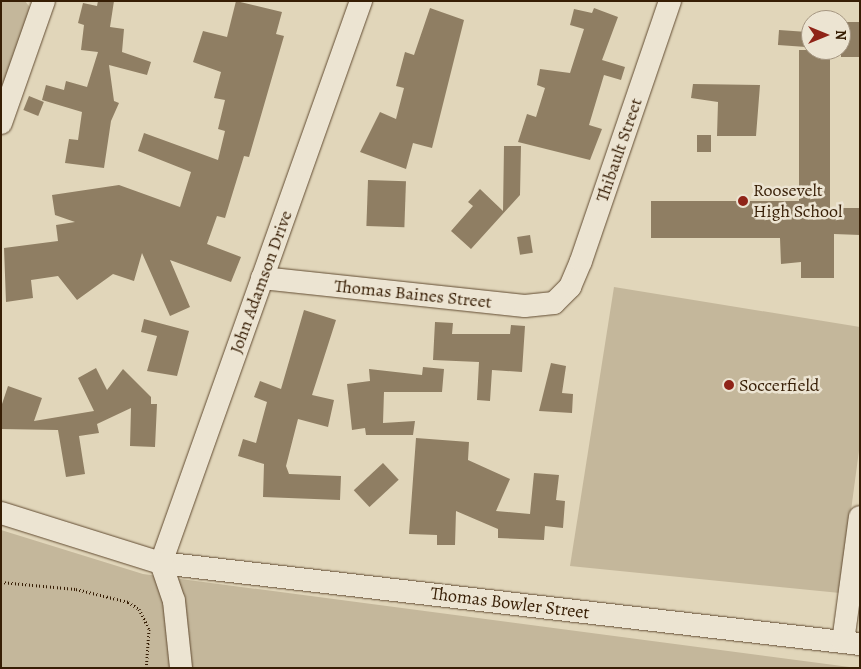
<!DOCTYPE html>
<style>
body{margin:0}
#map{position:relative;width:861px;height:669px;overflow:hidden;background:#e1d6ba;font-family:Alegreya,serif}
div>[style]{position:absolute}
.green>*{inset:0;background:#c4b79b}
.building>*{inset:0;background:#8f7e63;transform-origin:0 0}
.path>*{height:3px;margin-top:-1.5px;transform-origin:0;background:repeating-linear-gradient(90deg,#371e05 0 1px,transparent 0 3.5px)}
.roads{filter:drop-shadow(0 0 1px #624c32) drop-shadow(0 0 1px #624c32)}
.minor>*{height:22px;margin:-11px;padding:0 11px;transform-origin:11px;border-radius:11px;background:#ece4d2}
.dots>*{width:14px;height:14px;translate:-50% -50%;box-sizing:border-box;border:2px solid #ece4d2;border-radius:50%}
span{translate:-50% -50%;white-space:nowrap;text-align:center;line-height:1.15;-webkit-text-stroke:5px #ece4d2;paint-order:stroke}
.street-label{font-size:18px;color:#371e05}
.poi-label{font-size:18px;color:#371e05}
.left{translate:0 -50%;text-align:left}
.frame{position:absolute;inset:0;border:2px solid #371e05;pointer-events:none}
.north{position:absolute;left:801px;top:10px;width:50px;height:50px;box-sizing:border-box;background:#ece4d2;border:1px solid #a49580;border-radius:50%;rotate:90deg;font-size:14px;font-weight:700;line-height:20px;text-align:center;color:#371e05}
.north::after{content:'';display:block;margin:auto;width:18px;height:22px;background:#8f2418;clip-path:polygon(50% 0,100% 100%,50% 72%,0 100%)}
</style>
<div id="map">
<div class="green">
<i style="clip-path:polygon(1px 1px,25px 1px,32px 10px,1px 98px)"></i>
<i style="clip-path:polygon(614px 287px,860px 327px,860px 443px,840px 593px,570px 566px)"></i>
<i style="clip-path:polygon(1px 530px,143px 574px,857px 668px,1px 668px)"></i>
</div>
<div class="building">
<i style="clip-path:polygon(98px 1px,114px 1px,110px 27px,124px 29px,122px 52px,151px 62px,147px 75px,109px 65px,114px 101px,119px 103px,111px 121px,104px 168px,65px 163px,69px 139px,78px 140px,82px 112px,42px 100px,46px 85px,64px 90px,66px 81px,87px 87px,98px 52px,81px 50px,84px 25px,78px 23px,83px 3px,97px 6px)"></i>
<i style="clip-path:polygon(236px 1px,282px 12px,276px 34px,284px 36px,249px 157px,244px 156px,225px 218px,217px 216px,207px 244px,241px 257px,231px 282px,170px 260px,190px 307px,170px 316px,142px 253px,134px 281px,113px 274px,77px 300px,58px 276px,31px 280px,33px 298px,6px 302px,4px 248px,58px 241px,56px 225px,75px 222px,55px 215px,52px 195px,119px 185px,180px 207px,191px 172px,138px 151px,144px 133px,218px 160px,225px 131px,218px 129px,225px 100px,214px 98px,221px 72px,193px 62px,203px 31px,227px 37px)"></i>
<i style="clip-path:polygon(430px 8px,464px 20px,432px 148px,413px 143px,406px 169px,360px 152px,380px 112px,396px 119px,404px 88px,396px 86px,405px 52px,414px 55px)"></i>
<i style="clip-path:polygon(594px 8px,618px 17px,602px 60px,625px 67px,621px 80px,604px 75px,589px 125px,602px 129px,590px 160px,518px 142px,527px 114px,536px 117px,545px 88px,537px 85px,540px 69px,570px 73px,584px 29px,570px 25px,574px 9px,592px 13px)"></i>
<i style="left:841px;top:22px;width:19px;height:35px"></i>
<i style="left:779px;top:30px;width:32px;height:15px;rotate:4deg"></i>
<i style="clip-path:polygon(799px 50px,830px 50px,830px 208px,860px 208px,860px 235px,834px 234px,834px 278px,801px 278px,801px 262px,781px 264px,780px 238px,651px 238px,651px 201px,799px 201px)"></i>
<i style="clip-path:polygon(693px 84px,760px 85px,756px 136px,717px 136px,718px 102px,691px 98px)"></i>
<i style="left:29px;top:96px;width:16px;height:15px;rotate:22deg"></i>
<i style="left:697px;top:135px;width:14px;height:17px"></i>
<i style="clip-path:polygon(504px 146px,521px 146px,520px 195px,471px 249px,451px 231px,473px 206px,468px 202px,480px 189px,503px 211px)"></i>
<i style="left:368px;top:180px;width:38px;height:46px;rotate:2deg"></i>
<i style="left:530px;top:235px;width:18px;height:13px;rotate:81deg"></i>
<i style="clip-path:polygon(304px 310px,336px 320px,312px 395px,334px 400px,328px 427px,298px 419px,286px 466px,289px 474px,341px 476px,340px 500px,263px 497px,264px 464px,238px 456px,243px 439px,256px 443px,267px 402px,254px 397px,260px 381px,281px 389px)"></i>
<i style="clip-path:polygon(144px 319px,189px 331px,177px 376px,147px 371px,157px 336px,141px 332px)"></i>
<i style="clip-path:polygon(435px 322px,453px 323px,452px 334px,510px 334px,511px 325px,525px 326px,522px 372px,492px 370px,490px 401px,477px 400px,479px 362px,433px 360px)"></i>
<i style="clip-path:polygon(551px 363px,566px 366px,562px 393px,573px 394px,572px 413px,539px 411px)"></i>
<i style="clip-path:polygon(423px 367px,444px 369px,442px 392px,384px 392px,383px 423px,415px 421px,413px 435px,366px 435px,365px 428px,352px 430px,347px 384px,370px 381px,369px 369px,422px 375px)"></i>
<i style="clip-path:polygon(96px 368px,107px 390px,123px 369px,151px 397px,151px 404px,157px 404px,155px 447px,130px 446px,131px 408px,97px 424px,99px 433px,79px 436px,85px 474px,66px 477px,58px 430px,1px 429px,1px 407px,8px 386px,42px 398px,34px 421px,94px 411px,78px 378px)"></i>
<i style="clip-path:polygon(416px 438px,469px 442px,468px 460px,510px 479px,496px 511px,530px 514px,534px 473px,559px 475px,556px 500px,565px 501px,563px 528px,545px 526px,544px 540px,498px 538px,498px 529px,456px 511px,455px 545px,437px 545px,437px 535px,409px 534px)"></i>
<i style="left:383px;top:463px;width:23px;height:40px;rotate:47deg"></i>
</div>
<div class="path">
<i style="left:1px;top:582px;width:75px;rotate:5.3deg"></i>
<i style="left:76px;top:589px;width:54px;rotate:14deg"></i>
<i style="left:128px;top:602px;width:13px;rotate:32deg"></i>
<i style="left:139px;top:609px;width:22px;rotate:63deg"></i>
<i style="left:149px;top:629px;width:39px;rotate:94deg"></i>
</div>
<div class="roads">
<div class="minor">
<i style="left:1px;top:123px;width:129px;rotate:-70.6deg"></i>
<i style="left:262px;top:278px;width:264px;rotate:6.1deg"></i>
<i style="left:525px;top:306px;width:29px;rotate:-6deg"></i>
<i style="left:554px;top:303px;width:23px;rotate:-45deg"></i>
<i style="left:570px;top:287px;width:28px;rotate:-67deg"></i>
<i style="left:581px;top:261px;width:275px;rotate:-71.1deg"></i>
<i style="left:1px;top:513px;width:168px;rotate:17.4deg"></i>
<i style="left:161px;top:563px;width:704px;rotate:6.61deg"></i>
<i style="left:161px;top:563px;width:597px;rotate:-70.41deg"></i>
<i style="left:161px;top:563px;width:40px;rotate:71.1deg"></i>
<i style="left:174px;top:601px;width:67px;rotate:84deg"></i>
<i style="left:843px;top:642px;width:126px;rotate:-82.3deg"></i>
</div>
</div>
<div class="dots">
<i style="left:743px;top:201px;background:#8f2418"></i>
<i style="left:729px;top:385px;background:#8f2418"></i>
</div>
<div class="street-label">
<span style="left:619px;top:150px;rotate:-71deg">Thibault Street</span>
<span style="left:261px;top:282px;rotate:-70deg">John Adamson Drive</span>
<span style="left:413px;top:294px;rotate:6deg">Thomas Baines Street</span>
<span style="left:510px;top:603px;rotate:7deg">Thomas Bowler Street</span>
</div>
<div class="poi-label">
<span class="left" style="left:753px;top:201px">Roosevelt<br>High School</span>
<span class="left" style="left:739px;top:385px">Soccerfield</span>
</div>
<div class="frame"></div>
<div class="north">N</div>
</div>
